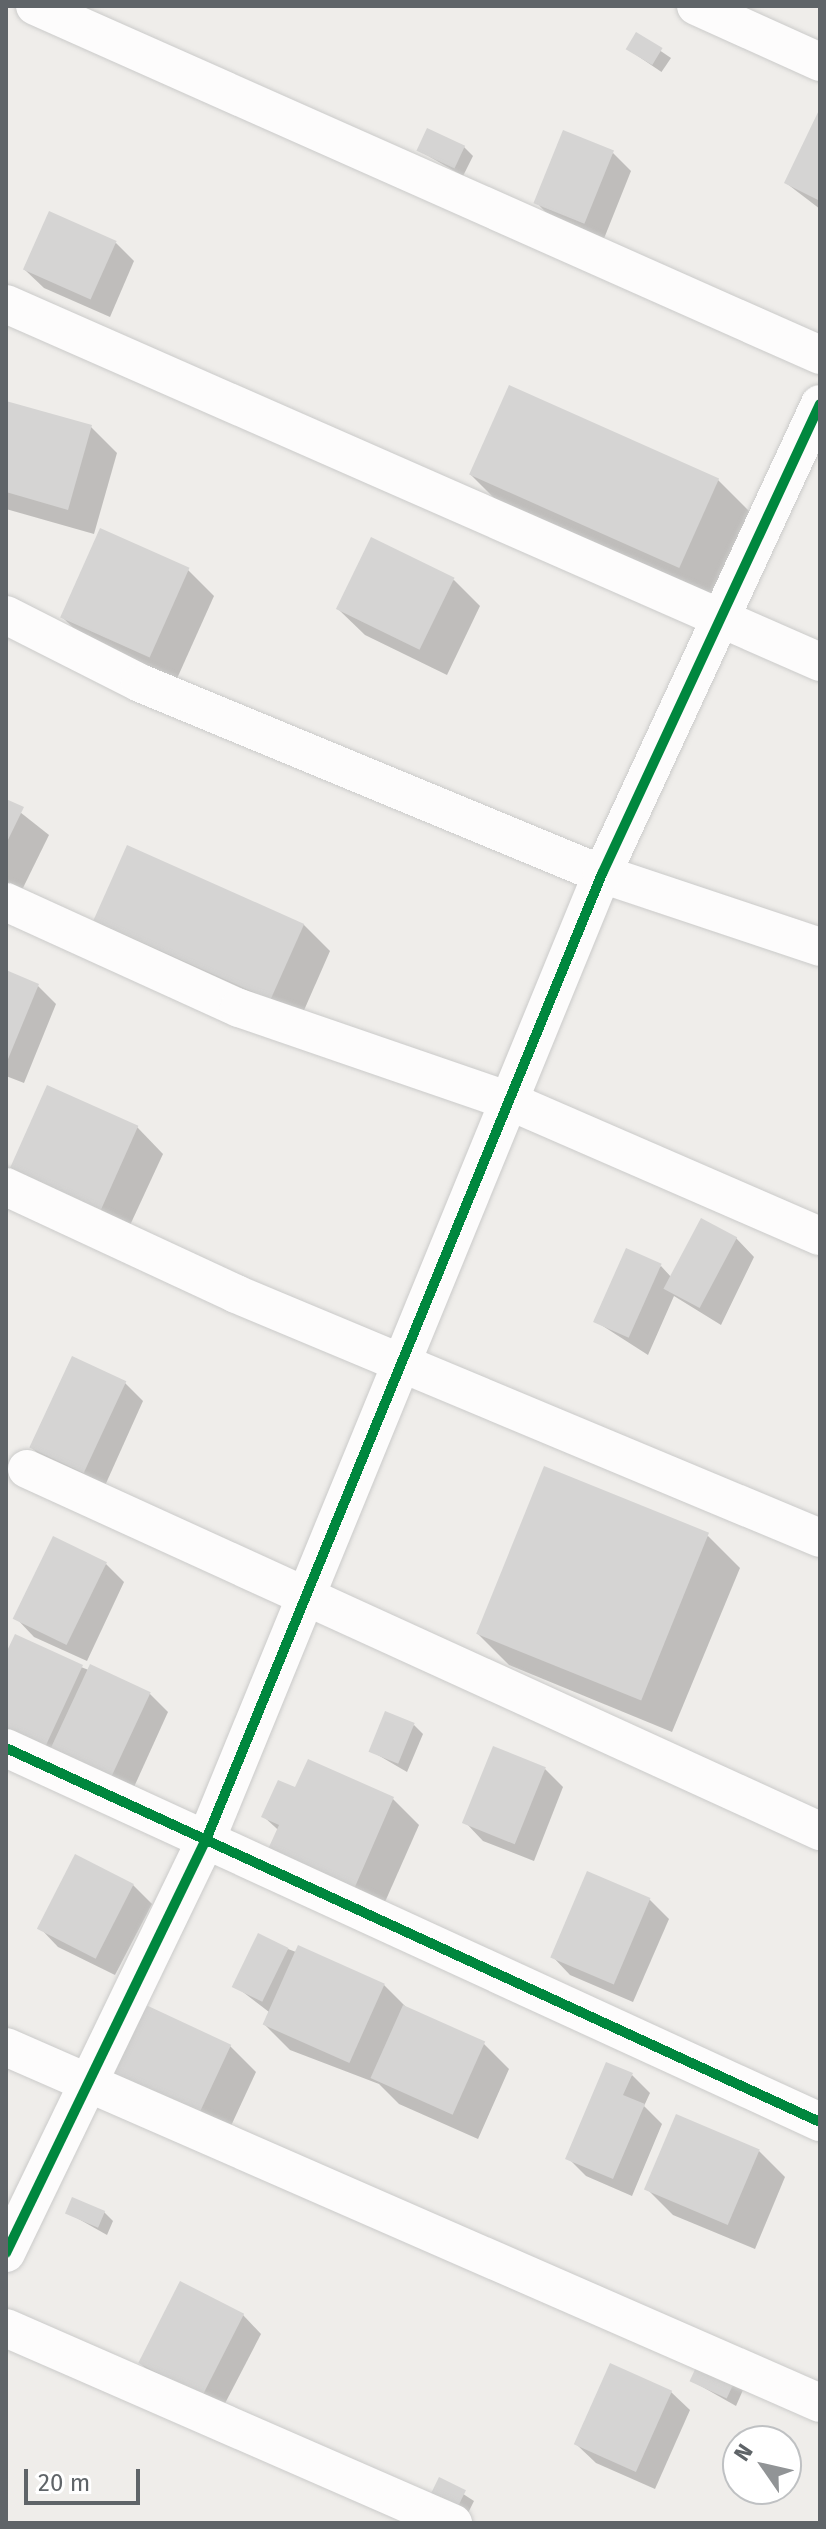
<!DOCTYPE html>
<style>
body{margin:0}
#map{position:relative;width:826px;height:2529px;overflow:hidden;background:#efedea;font-family:"Fira Sans",sans-serif}
div>[style]{position:absolute}
.shadow>*{inset:0;background:#0003;transform-origin:0 0}
.building>*{inset:0;background:#d5d4d3;transform-origin:0 0}
.roads{filter:drop-shadow(0 0 2px #cbcbca) drop-shadow(0 0 2px #cbcbca)}
.street>*{height:38px;margin:-19px;padding:0 19px;transform-origin:19px;border-radius:19px;background:#fdfcfc}
.cycleway>*{height:10px;margin:-5px;padding:0 5px;transform-origin:5px;border-radius:5px;background:#00873e}
span{translate:-50% -50%;white-space:nowrap;text-align:center;line-height:1.15;-webkit-text-stroke:6px #fff;paint-order:stroke}
.frame{position:absolute;inset:0;border:8px solid #5f6468;pointer-events:none}
.north{position:absolute;left:722px;top:2425px;width:80px;height:80px;box-sizing:border-box;background:#fff;border:2px solid #bfc1c3;border-radius:50%;rotate:304deg;font-size:22px;font-weight:700;line-height:32px;text-align:center;color:#5f6468}
.north::after{content:'';display:block;margin:auto;width:28px;height:36px;background:#919496;clip-path:polygon(50% 0,100% 100%,50% 72%,0 100%)}
.scale{position:absolute;left:24px;top:2469px;width:116px;height:36px;box-sizing:border-box;border:4px solid #5f6468;border-top:0;padding-left:10px;font-size:24px;line-height:28px;white-space:nowrap;color:#5f6468;-webkit-text-stroke:6px #fff;paint-order:stroke}
</style>
<div id="map">
<div class="shadow">
<i style="left:637px;top:35px;width:41px;height:17px;rotate:34deg"></i>
<i style="clip-path:polygon(820px 113px,820px 209px,786px 183px)"></i>
<i style="clip-path:polygon(464px 147px,473px 156px,463px 176px,418px 150px)"></i>
<i style="clip-path:polygon(613px 153px,631px 171px,603px 241px,554px 221px,536px 202px)"></i>
<i style="clip-path:polygon(116px 243px,134px 261px,110px 317px,44px 288px,25px 270px)"></i>
<i style="clip-path:polygon(6px 403px,90px 426px,117px 453px,94px 534px,6px 509px)"></i>
<i style="clip-path:polygon(471px 475px,718px 480px,750px 512px,711px 599px,503px 507px)"></i>
<i style="clip-path:polygon(188px 570px,214px 596px,175px 683px,89px 643px,62px 617px)"></i>
<i style="clip-path:polygon(454px 580px,480px 606px,447px 675px,365px 635px,338px 609px)"></i>
<i style="clip-path:polygon(6px 801px,49px 835px,19px 896px,6px 890px)"></i>
<i style="clip-path:polygon(128px 847px,304px 925px,330px 951px,298px 1024px,122px 946px,96px 920px)"></i>
<i style="clip-path:polygon(6px 972px,38px 986px,56px 1004px,24px 1083px,6px 1076px)"></i>
<i style="clip-path:polygon(137px 1127px,163px 1154px,125px 1236px,36px 1195px)"></i>
<i style="clip-path:polygon(736px 1238px,754px 1257px,721px 1325px,674px 1296px,648px 1355px,595px 1321px,661px 1266px,672px 1278px)"></i>
<i style="clip-path:polygon(125px 1383px,143px 1401px,103px 1490px,51px 1466px,32px 1448px)"></i>
<i style="clip-path:polygon(708px 1536px,740px 1568px,672px 1732px,509px 1665px,477px 1633px)"></i>
<i style="clip-path:polygon(106px 1564px,124px 1582px,87px 1661px,34px 1637px,16px 1618px)"></i>
<i style="clip-path:polygon(6px 1658px,81px 1667px,150px 1694px,168px 1712px,129px 1798px,6px 1753px)"></i>
<i style="clip-path:polygon(414px 1725px,423px 1734px,407px 1772px,371px 1751px)"></i>
<i style="clip-path:polygon(545px 1769px,563px 1787px,534px 1861px,483px 1841px,465px 1822px)"></i>
<i style="clip-path:polygon(296px 1790px,393px 1799px,419px 1825px,377px 1920px,264px 1817px)"></i>
<i style="clip-path:polygon(588px 1873px,650px 1900px,669px 1919px,633px 2002px,570px 1975px,552px 1956px)"></i>
<i style="clip-path:polygon(133px 1885px,152px 1904px,115px 1975px,58px 1947px,40px 1928px)"></i>
<i style="clip-path:polygon(288px 1949px,384px 1985px,408px 2009px,483px 2043px,509px 2069px,478px 2139px,399px 2104px,379px 2084px,290px 2050px,264px 2024px,269px 2012px,235px 1986px)"></i>
<i style="clip-path:polygon(230px 2046px,256px 2072px,223px 2143px,141px 2106px)"></i>
<i style="clip-path:polygon(632px 2075px,650px 2093px,644px 2106px,662px 2124px,632px 2196px,586px 2176px,568px 2158px)"></i>
<i style="clip-path:polygon(759px 2151px,785px 2177px,755px 2249px,673px 2215px,647px 2189px)"></i>
<i style="clip-path:polygon(104px 2212px,113px 2221px,107px 2235px,68px 2213px)"></i>
<i style="clip-path:polygon(243px 2315px,261px 2334px,220px 2413px,159px 2381px,140px 2363px)"></i>
<i style="clip-path:polygon(692px 2381px,734px 2381px,743px 2390px,736px 2406px)"></i>
<i style="clip-path:polygon(671px 2392px,690px 2410px,655px 2489px,596px 2463px,577px 2445px)"></i>
<i style="clip-path:polygon(440px 2479px,474px 2501px,465px 2519px)"></i>
</div>
<div class="building">
<i style="left:636px;top:32px;width:31px;height:20px;rotate:31deg"></i>
<i style="clip-path:polygon(820px 108px,820px 201px,784px 183px)"></i>
<i style="left:427px;top:128px;width:42px;height:25px;rotate:25deg"></i>
<i style="left:563px;top:130px;width:55px;height:79px;rotate:22deg"></i>
<i style="left:49px;top:211px;width:74px;height:64px;rotate:24deg"></i>
<i style="left:509px;top:385px;width:230px;height:98px;rotate:24deg"></i>
<i style="clip-path:polygon(6px 401px,92px 425px,68px 510px,6px 492px)"></i>
<i style="left:100px;top:528px;width:98px;height:98px;rotate:24deg"></i>
<i style="left:371px;top:537px;width:93px;height:80px;rotate:26deg"></i>
<i style="clip-path:polygon(6px 799px,24px 807px,6px 844px)"></i>
<i style="left:127px;top:845px;width:194px;height:83px;rotate:24deg"></i>
<i style="clip-path:polygon(6px 970px,39px 984px,6px 1064px)"></i>
<i style="left:47px;top:1085px;width:100px;height:94px;rotate:24deg"></i>
<i style="left:701px;top:1218px;width:41px;height:80px;rotate:28deg"></i>
<i style="left:626px;top:1248px;width:39px;height:81px;rotate:24deg"></i>
<i style="left:72px;top:1356px;width:60px;height:101px;rotate:25deg"></i>
<i style="left:544px;top:1466px;width:178px;height:181px;rotate:22deg"></i>
<i style="left:53px;top:1536px;width:60px;height:92px;rotate:26deg"></i>
<i style="clip-path:polygon(15px 1634px,83px 1665px,41px 1756px,6px 1740px,6px 1653px)"></i>
<i style="left:90px;top:1664px;width:67px;height:98px;rotate:25deg"></i>
<i style="left:385px;top:1711px;width:32px;height:44px;rotate:22deg"></i>
<i style="left:493px;top:1746px;width:57px;height:83px;rotate:22deg"></i>
<i style="clip-path:polygon(308px 1759px,394px 1797px,351px 1896px,264px 1858px,279px 1825px,261px 1817px,278px 1780px,295px 1787px)"></i>
<i style="left:75px;top:1854px;width:66px;height:84px;rotate:27deg"></i>
<i style="left:587px;top:1871px;width:69px;height:94px;rotate:23deg"></i>
<i style="left:258px;top:1933px;width:34px;height:60px;rotate:26deg"></i>
<i style="left:298px;top:1945px;width:95px;height:87px;rotate:24deg"></i>
<i style="left:146px;top:2005px;width:94px;height:82px;rotate:25deg"></i>
<i style="left:403px;top:2005px;width:90px;height:80px;rotate:24deg"></i>
<i style="clip-path:polygon(606px 2062px,633px 2073px,623px 2095px,645px 2104px,613px 2179px,565px 2159px)"></i>
<i style="left:676px;top:2114px;width:91px;height:82px;rotate:23deg"></i>
<i style="left:72px;top:2197px;width:36px;height:18px;rotate:23deg"></i>
<i style="left:180px;top:2281px;width:72px;height:92px;rotate:27deg"></i>
<i style="left:610px;top:2363px;width:68px;height:89px;rotate:24deg"></i>
<i style="left:698px;top:2363px;width:41px;height:20px;rotate:25deg"></i>
<i style="left:439px;top:2477px;width:30px;height:23px;rotate:26deg"></i>
</div>
<div class="roads">
<div class="street">
<i style="left:35px;top:6px;width:859px;rotate:23.97deg"></i>
<i style="left:696px;top:6px;width:136px;rotate:24.3deg"></i>
<i style="left:6px;top:304px;width:889px;rotate:23.74deg"></i>
<i style="left:6px;top:615px;width:150px;rotate:26.9deg"></i>
<i style="left:140px;top:683px;width:500px;rotate:22.5deg"></i>
<i style="left:602px;top:874px;width:230px;rotate:18.5deg"></i>
<i style="left:6px;top:902px;width:256px;rotate:24.5deg"></i>
<i style="left:239px;top:1008px;width:286px;rotate:19deg"></i>
<i style="left:509px;top:1101px;width:339px;rotate:23.5deg"></i>
<i style="left:6px;top:1187px;width:254px;rotate:24.9deg"></i>
<i style="left:236px;top:1294px;width:633px;rotate:22.68deg"></i>
<i style="left:27px;top:1469px;width:872px;rotate:24.54deg"></i>
<i style="left:6px;top:1748px;width:896px;rotate:24.68deg"></i>
<i style="left:6px;top:2047px;width:888px;rotate:23.62deg"></i>
<i style="left:6px;top:2253px;width:464px;rotate:-64.2deg"></i>
<i style="left:208px;top:1835px;width:1039px;rotate:-67.71deg"></i>
<i style="left:602px;top:874px;width:518px;rotate:-65.12deg"></i>
<i style="left:6px;top:2328px;width:488px;rotate:23.6deg"></i>
</div>
</div>
<div class="cycleway">
<i style="left:6px;top:1748px;width:896px;rotate:24.68deg"></i>
<i style="left:6px;top:2253px;width:464px;rotate:-64.2deg"></i>
<i style="left:208px;top:1835px;width:1039px;rotate:-67.71deg"></i>
<i style="left:602px;top:874px;width:518px;rotate:-65.12deg"></i>
</div>
<div class="frame"></div>
<div class="north">N</div>
<div class="scale">20 m</div>
</div>
